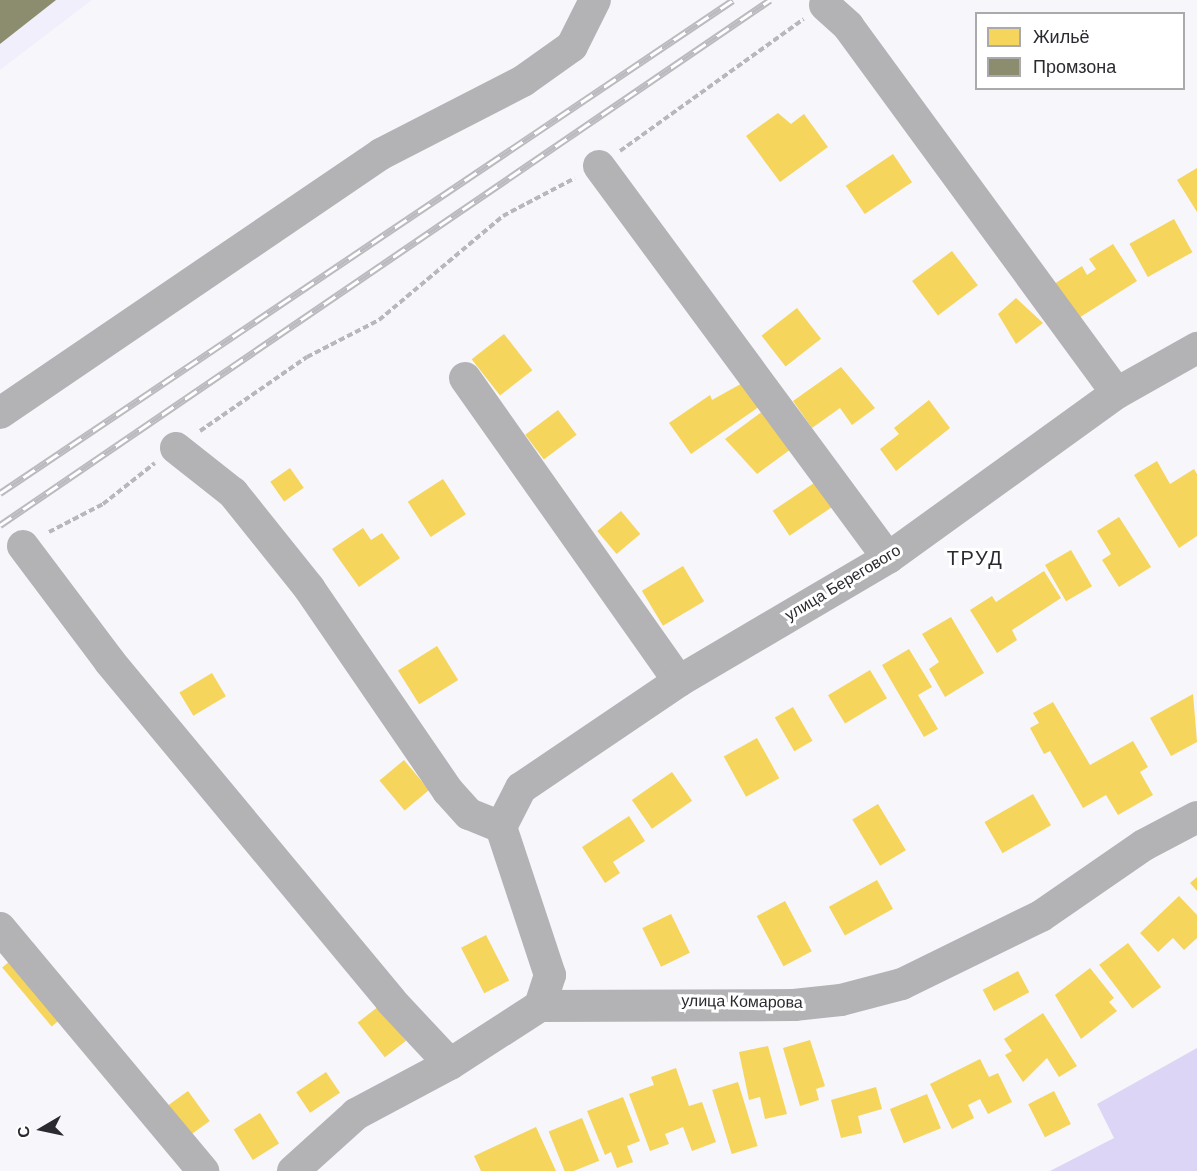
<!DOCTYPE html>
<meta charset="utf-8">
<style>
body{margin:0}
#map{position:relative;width:1197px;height:1171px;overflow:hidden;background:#f6f6fb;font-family:Arial,sans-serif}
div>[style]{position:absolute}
.built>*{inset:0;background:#f2effd}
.green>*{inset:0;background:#ddd5f6}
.homes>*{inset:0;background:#f6d55c;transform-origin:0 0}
.industry>*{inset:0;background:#8c8c6e}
.path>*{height:4px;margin-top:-2px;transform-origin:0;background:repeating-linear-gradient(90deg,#b8b7ba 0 6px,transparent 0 9px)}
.minor>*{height:32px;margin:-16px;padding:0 16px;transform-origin:16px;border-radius:16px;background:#b3b2b5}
.rail>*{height:7px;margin-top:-3.5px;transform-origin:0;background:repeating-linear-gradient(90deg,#fff 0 14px,#bababf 0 28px);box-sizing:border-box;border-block:2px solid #bababf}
span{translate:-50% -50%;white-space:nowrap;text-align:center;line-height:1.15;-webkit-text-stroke:6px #fff;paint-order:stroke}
.street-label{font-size:16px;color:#2b2a30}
.quarter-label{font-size:20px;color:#2b2a30;letter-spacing:1.5px}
.legend{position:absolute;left:975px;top:12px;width:210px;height:78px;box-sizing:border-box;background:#fff;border:2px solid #aaaaac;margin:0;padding:8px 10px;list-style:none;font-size:18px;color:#2b2a30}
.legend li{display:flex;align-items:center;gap:12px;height:30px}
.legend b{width:30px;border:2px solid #aaaaac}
.north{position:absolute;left:12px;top:1099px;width:60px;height:60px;-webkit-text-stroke:4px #fff;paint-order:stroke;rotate:261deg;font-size:16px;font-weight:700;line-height:24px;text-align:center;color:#2b2a30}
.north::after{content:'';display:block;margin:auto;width:21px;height:27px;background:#2b2a30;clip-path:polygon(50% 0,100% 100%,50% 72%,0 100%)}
</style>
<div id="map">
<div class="built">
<i style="clip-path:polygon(0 0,92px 0,0 70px)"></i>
</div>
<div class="green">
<i style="clip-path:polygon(1197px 1048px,1197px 1171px,1050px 1171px,1114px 1138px,1097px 1104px)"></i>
</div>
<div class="homes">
<i style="clip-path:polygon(778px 113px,791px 124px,804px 114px,828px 147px,780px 182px,746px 136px)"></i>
<i style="left:893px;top:154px;width:34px;height:57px;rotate:56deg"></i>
<i style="clip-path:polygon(1197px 168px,1197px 212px,1177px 180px)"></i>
<i style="left:1174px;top:219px;width:38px;height:51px;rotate:61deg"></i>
<i style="clip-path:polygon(1113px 244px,1137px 281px,1074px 321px,1051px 286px,1082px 266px,1087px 275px,1096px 269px,1089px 259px)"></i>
<i style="left:952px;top:251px;width:43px;height:50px;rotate:53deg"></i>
<i style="clip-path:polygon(1016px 298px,1043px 323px,1016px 344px,998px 314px)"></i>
<i style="left:797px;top:308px;width:39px;height:45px;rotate:52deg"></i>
<i style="left:504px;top:334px;width:46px;height:41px;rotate:52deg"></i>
<i style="clip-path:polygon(841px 367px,875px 408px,852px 425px,840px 408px,812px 428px,793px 401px)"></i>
<i style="clip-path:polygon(746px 381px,763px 404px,691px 454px,669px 423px,710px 395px,712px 400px)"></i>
<i style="clip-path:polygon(929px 400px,950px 428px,896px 471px,880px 449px,899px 434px,894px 428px)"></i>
<i style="clip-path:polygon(767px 408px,791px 449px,757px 474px,725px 439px)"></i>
<i style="left:558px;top:410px;width:31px;height:41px;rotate:53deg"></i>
<i style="clip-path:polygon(1157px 461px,1170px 484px,1194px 469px,1197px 474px,1197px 536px,1179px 548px,1134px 475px)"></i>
<i style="left:290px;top:468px;width:24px;height:24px;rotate:55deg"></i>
<i style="left:443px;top:479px;width:42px;height:42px;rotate:57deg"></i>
<i style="left:820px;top:479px;width:30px;height:57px;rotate:56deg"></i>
<i style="left:621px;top:511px;width:30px;height:31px;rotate:50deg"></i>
<i style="clip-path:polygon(1119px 517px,1151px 567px,1119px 587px,1102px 560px,1111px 554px,1097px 531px)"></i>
<i style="clip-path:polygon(363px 528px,371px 540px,382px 533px,400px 558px,359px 587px,332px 549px)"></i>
<i style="left:1071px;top:550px;width:42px;height:30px;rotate:60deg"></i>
<i style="left:683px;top:566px;width:41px;height:48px;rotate:59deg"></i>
<i style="clip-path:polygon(1044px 571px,1061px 598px,1012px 630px,1017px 640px,997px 653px,970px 610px,992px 596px,996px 602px)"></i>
<i style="clip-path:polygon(951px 617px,984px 673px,945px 697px,929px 669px,939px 662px,922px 634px)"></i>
<i style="left:437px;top:646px;width:40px;height:46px;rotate:58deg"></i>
<i style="clip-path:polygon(909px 649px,932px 687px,918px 695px,938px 729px,924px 737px,882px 665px)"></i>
<i style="left:870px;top:670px;width:33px;height:49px;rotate:59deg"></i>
<i style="left:212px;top:673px;width:27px;height:38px;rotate:59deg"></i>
<i style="clip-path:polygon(1193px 694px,1197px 742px,1171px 756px,1150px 718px)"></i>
<i style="clip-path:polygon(1053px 702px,1090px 765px,1133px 741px,1148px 767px,1140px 772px,1153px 795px,1118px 815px,1106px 795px,1083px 808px,1050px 751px,1044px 754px,1030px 728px,1039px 723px,1033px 713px)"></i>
<i style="left:793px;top:707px;width:39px;height:21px;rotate:60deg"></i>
<i style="left:757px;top:738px;width:46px;height:38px;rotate:61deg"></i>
<i style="left:404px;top:760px;width:39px;height:32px;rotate:50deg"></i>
<i style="left:672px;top:772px;width:35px;height:49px;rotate:55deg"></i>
<i style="left:1033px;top:794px;width:36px;height:56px;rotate:60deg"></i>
<i style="left:878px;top:804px;width:54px;height:30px;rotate:59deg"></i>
<i style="clip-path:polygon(629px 816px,645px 841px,613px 862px,620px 873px,605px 883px,582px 847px)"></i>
<i style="clip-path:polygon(1197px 877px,1197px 891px,1190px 883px)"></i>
<i style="left:877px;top:880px;width:33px;height:55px;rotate:61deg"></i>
<i style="clip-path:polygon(1179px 896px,1197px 915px,1197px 938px,1184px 950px,1173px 938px,1158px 952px,1140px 933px)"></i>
<i style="left:785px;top:901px;width:57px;height:32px;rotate:62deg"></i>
<i style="left:671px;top:914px;width:43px;height:32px;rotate:64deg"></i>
<i style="left:486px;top:935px;width:51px;height:28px;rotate:63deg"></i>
<i style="left:1128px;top:943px;width:55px;height:36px;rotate:53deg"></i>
<i style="left:16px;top:956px;width:77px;height:18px;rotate:50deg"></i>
<i style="clip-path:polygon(1090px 968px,1114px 998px,1109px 1002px,1117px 1011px,1081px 1039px,1055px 995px)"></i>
<i style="left:1018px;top:971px;width:24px;height:40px;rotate:62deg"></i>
<i style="left:379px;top:1006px;width:44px;height:27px;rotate:52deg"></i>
<i style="clip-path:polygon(1043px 1013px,1077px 1066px,1059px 1077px,1047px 1058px,1023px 1082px,1005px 1055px,1012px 1051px,1004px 1039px)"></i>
<i style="clip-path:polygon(810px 1040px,825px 1086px,816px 1089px,819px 1100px,800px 1106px,783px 1048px)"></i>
<i style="clip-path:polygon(768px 1046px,787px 1114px,765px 1119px,760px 1097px,749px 1100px,739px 1052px)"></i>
<i style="clip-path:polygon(980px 1059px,989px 1077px,998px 1073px,1012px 1102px,988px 1114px,980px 1099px,968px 1105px,974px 1118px,952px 1129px,930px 1084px)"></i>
<i style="clip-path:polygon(676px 1068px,689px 1106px,702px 1102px,716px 1142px,692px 1151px,683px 1127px,665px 1134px,669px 1144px,650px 1151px,629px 1094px,654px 1085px,651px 1077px)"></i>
<i style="left:326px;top:1072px;width:25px;height:36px;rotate:56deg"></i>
<i style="left:738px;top:1082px;width:67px;height:27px;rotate:73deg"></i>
<i style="clip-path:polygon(876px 1087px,882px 1109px,858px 1116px,862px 1133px,841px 1138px,831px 1100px)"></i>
<i style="left:188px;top:1091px;width:37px;height:24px;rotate:54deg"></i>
<i style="left:1054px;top:1091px;width:37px;height:29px;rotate:63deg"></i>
<i style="left:927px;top:1094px;width:37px;height:40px;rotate:68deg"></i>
<i style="clip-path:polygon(623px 1097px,640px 1141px,627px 1146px,633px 1162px,617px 1168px,611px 1152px,605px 1155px,587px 1111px)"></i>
<i style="left:260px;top:1113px;width:36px;height:31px;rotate:58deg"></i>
<i style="left:582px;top:1118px;width:46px;height:36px;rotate:68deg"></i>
<i style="clip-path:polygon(536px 1127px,556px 1171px,481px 1171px,474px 1156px)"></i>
</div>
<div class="industry">
<i style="clip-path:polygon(0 0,56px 0,0 44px)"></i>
</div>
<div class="path">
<i style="left:620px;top:151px;width:226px;rotate:-35.7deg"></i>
<i style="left:200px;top:431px;width:130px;rotate:-34.7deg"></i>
<i style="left:307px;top:357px;width:81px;rotate:-27.2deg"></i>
<i style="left:379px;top:320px;width:162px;rotate:-40deg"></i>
<i style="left:503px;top:216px;width:81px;rotate:-27.8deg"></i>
<i style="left:49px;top:532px;width:61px;rotate:-27.4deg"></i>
<i style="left:103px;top:504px;width:66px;rotate:-38.3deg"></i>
</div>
<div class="minor">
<i style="left:825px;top:5px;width:31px;rotate:42deg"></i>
<i style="left:848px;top:26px;width:455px;rotate:53.8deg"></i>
<i style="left:599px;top:166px;width:487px;rotate:53.6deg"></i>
<i style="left:465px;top:378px;width:371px;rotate:54.8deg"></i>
<i style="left:0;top:413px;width:461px;rotate:-34.2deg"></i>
<i style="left:381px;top:154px;width:160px;rotate:-27.2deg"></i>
<i style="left:523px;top:81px;width:60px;rotate:-35.5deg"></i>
<i style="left:572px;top:46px;width:51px;rotate:-63.4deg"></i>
<i style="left:176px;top:448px;width:73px;rotate:38.3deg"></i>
<i style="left:233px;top:493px;width:122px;rotate:51.3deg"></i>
<i style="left:309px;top:588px;width:246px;rotate:55.6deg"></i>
<i style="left:448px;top:791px;width:31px;rotate:48deg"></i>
<i style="left:469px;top:814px;width:35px;rotate:22deg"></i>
<i style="left:501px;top:827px;width:156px;rotate:71.7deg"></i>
<i style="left:550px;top:975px;width:33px;rotate:108deg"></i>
<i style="left:23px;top:546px;width:145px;rotate:53.1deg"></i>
<i style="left:110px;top:662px;width:440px;rotate:50.3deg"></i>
<i style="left:391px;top:1001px;width:86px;rotate:46.9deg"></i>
<i style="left:501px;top:827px;width:44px;rotate:-62.9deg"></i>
<i style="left:521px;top:788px;width:191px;rotate:-34.1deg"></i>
<i style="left:679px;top:681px;width:243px;rotate:-30.5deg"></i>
<i style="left:888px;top:558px;width:282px;rotate:-35.8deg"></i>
<i style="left:1117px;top:393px;width:92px;rotate:-29.4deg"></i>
<i style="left:0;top:928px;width:317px;rotate:50.1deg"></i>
<i style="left:293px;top:1171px;width:85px;rotate:-42.1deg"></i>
<i style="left:356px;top:1114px;width:106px;rotate:-28deg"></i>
<i style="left:450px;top:1064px;width:107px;rotate:-32.8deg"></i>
<i style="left:540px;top:1006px;width:254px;rotate:-0.2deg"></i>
<i style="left:794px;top:1005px;width:47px;rotate:-6.1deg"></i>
<i style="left:841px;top:1000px;width:63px;rotate:-14.7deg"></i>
<i style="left:902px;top:984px;width:155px;rotate:-26.1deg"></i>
<i style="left:1041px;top:916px;width:125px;rotate:-34.6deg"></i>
<i style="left:1144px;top:845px;width:60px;rotate:-27.8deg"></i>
</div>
<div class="rail">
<i style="left:0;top:493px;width:883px;rotate:-33.92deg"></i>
<i style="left:0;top:525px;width:932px;rotate:-34.29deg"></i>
</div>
<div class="street-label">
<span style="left:843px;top:583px;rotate:-31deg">улица Берегового</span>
<span style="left:742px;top:1002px;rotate:1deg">улица Комарова</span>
</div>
<div class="quarter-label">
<span style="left:975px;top:558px">ТРУД</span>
</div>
<ul class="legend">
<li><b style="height:16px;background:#f6d55c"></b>Жильё</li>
<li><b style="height:16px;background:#8c8c6e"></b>Промзона</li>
</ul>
<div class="north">С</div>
</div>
